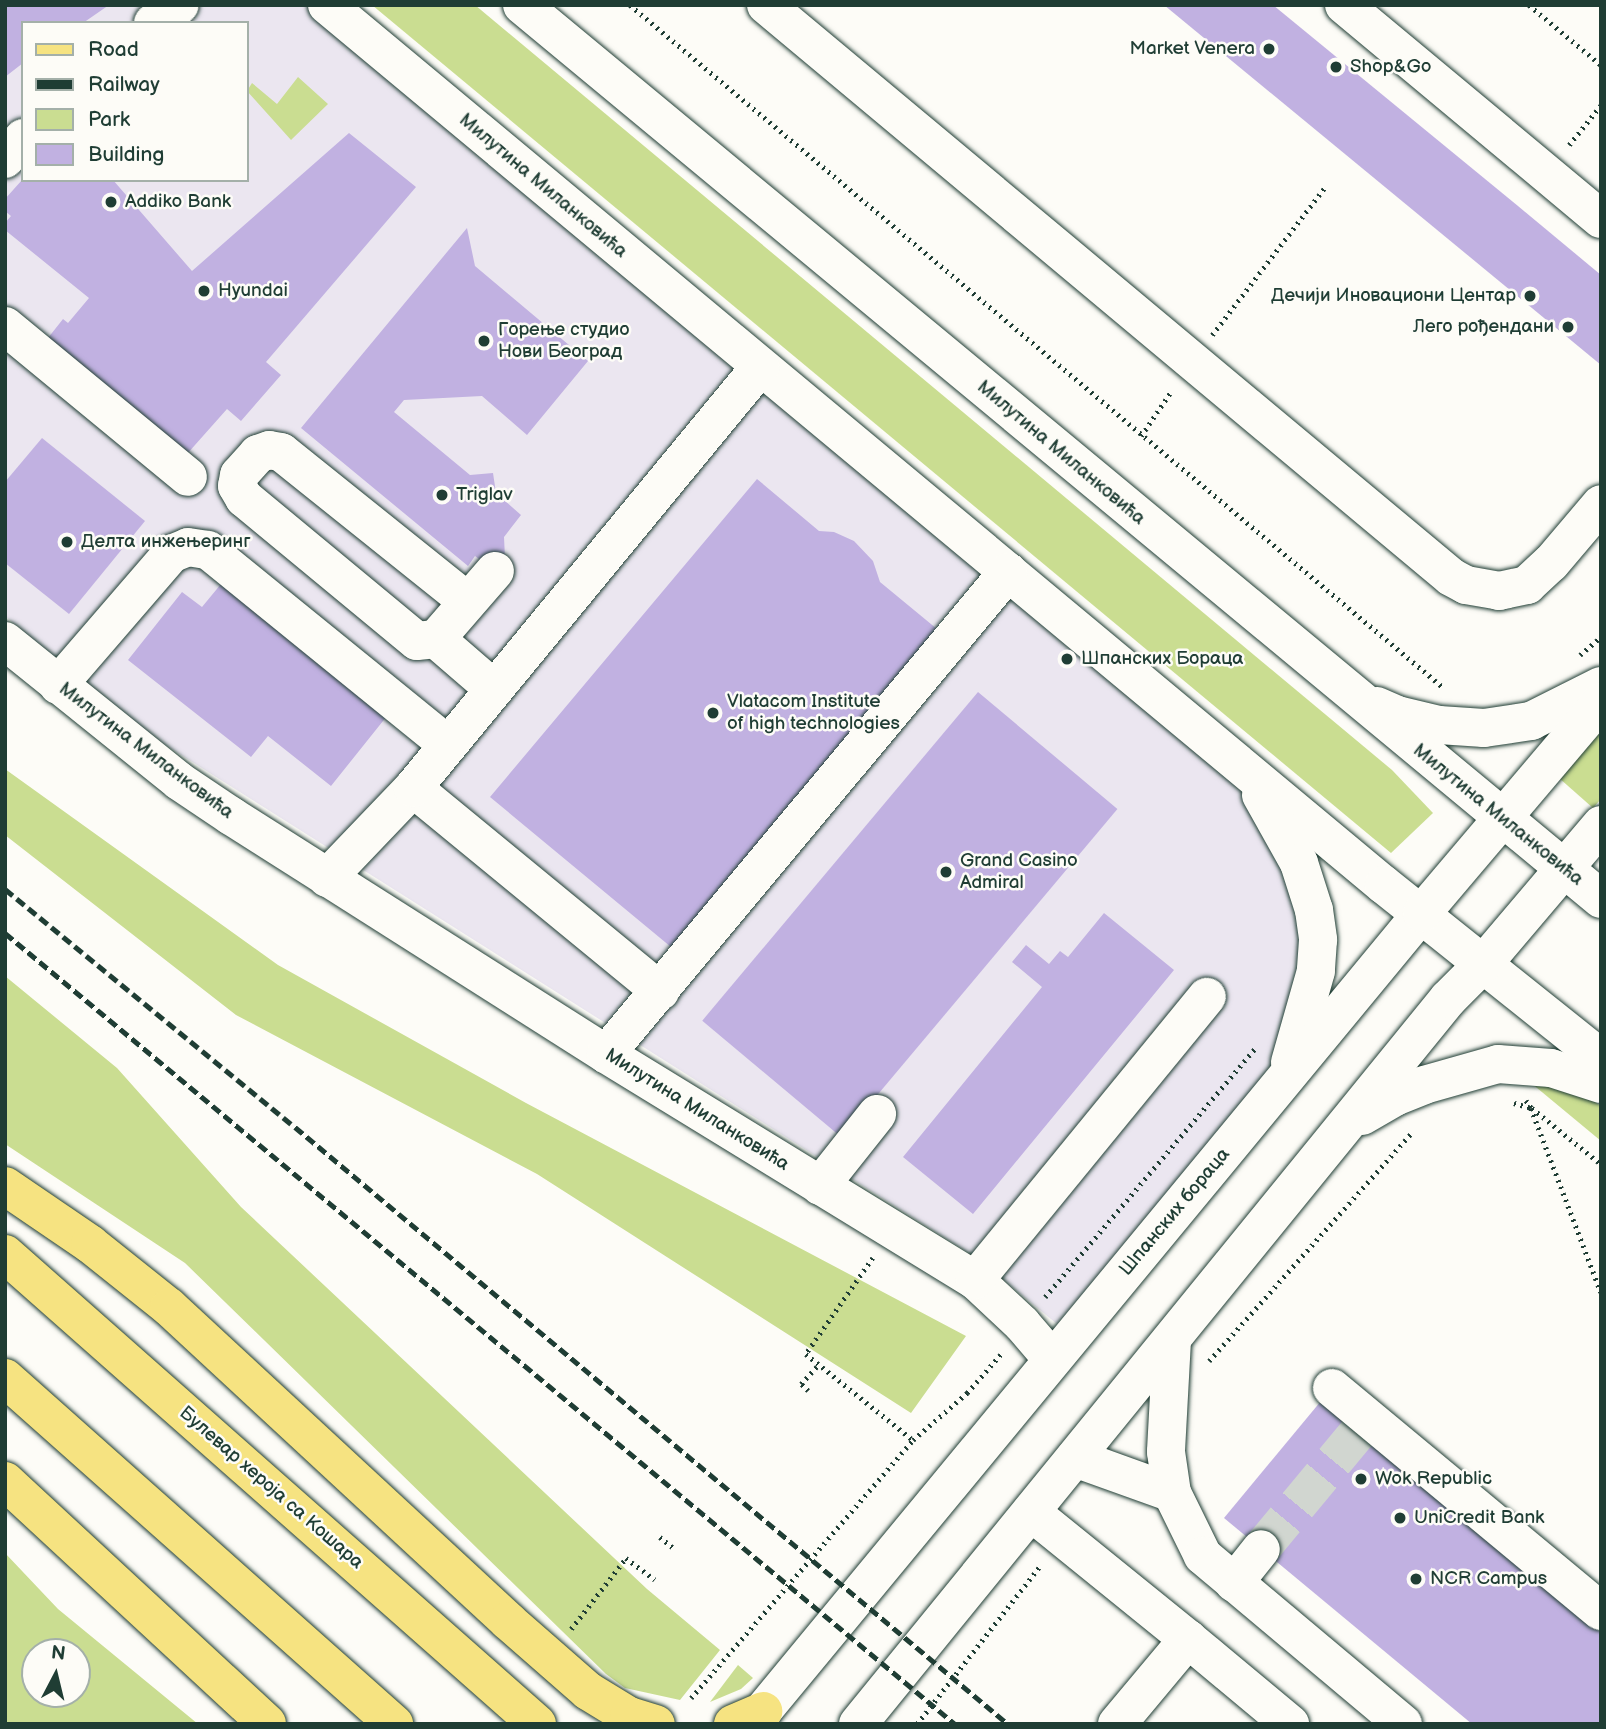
<!DOCTYPE html>
<meta charset="utf-8">
<style>
body{margin:0}
#map{position:relative;width:1606px;height:1729px;overflow:hidden;background:#fdfcf7;font-family:"Balsamiq Sans",sans-serif}
div>[style]{position:absolute}
.built>*{inset:0;background:#ebe6f0}
.green>*{inset:0;background:#cadd91}
.building>*{inset:0;background:#c1b1e1;transform-origin:0 0}
.minor-tunnel>*{height:38px;margin-top:-19px;transform-origin:0;background:repeating-linear-gradient(90deg,#d1d6d0 0 38px,transparent 0 57px)}
.path>*{height:4.5px;margin-top:-2.25px;transform-origin:0;background:repeating-linear-gradient(90deg,#1f3d34 0 2px,transparent 0 7px)}
.roads{filter:drop-shadow(0 0 2px #1f3d34) drop-shadow(0 0 2px #1f3d34)}
.minor>*{height:38px;margin:-19px;padding:0 19px;transform-origin:19px;border-radius:19px;background:#fdfcf7}
.major>*{height:38px;margin:-19px;padding:0 19px;transform-origin:19px;border-radius:19px;background:#f6e381}
.rail>*{height:5px;margin-top:-2.5px;transform-origin:0;background:repeating-linear-gradient(90deg,#1f3d34 0 10px,transparent 0 15px)}
.dots>*{width:19px;height:19px;translate:-50% -50%;box-sizing:border-box;border:4px solid #fdfcf7;border-radius:50%}
span{translate:-50% -50%;white-space:nowrap;text-align:center;line-height:1.15;-webkit-text-stroke:5px #fdfcf7;paint-order:stroke}
.poi-label{font-size:19px;color:#1f3d34}
.right{translate:-100% -50%;text-align:right}
.left{translate:0 -50%;text-align:left}
.street-label{font-size:19px;color:#1f3d34}
.frame{position:absolute;inset:0;border:7px solid #1f3d34;pointer-events:none}
.legend{position:absolute;left:21px;top:21px;width:228px;height:161px;box-sizing:border-box;background:#fdfcf7;border:2px solid #a4b0a9;margin:0;padding:9px 12px;list-style:none;font-size:21px;color:#1f3d34}
.legend li{display:flex;align-items:center;gap:14px;height:35px}
.legend b{width:35px;border:2px solid #a4b0a9}
.north{position:absolute;left:21px;top:1638px;width:70px;height:70px;box-sizing:border-box;background:#fdfcf7;border:2px solid #a4b0a9;border-radius:50%;rotate:7deg;font-size:19px;font-weight:700;line-height:28px;text-align:center;color:#1f3d34}
.north::after{content:'';display:block;margin:auto;width:24px;height:32px;background:#1f3d34;clip-path:polygon(50% 0,100% 100%,50% 72%,0 100%)}
</style>
<div id="map">
<div class="built">
<i style="clip-path:polygon(evenodd,5px 5px,313px 5px,1234px 773px,1268px 823px,1310px 937px,1271px 1074px,1057px 1324px,977px 1258px,137px 727px,5px 616px,5px 5px,23px 23px,247px 23px,247px 180px,23px 180px,23px 23px)"></i>
</div>
<div class="green">
<i style="clip-path:polygon(372px 5px,475px 5px,1392px 770px,1433px 813px,1391px 853px)"></i>
<i style="clip-path:polygon(298px 77px,328px 104px,291px 140px,247px 91px,252px 83px,277px 104px)"></i>
<i style="clip-path:polygon(1601px 729px,1601px 799px,1593px 808px,1559px 778px)"></i>
<i style="clip-path:polygon(5px 769px,278px 965px,526px 1103px,966px 1336px,911px 1413px,537px 1174px,236px 1015px,5px 835px)"></i>
<i style="clip-path:polygon(5px 976px,117px 1068px,241px 1207px,647px 1589px,720px 1650px,680px 1700px,625px 1688px,606px 1674px,185px 1263px,5px 1144px)"></i>
<i style="clip-path:polygon(1525px 1078px,1583px 1094px,1601px 1106px,1601px 1141px)"></i>
<i style="clip-path:polygon(evenodd,5px 1553px,58px 1609px,198px 1724px,5px 1724px,5px 1553px,35px 1652px,77px 1652px,77px 1694px,35px 1694px,35px 1652px)"></i>
<i style="clip-path:polygon(738px 1665px,753px 1678px,741px 1689px,710px 1702px)"></i>
</div>
<div class="building">
<i style="clip-path:polygon(5px 5px,109px 5px,83px 23px,23px 23px,23px 63px,5px 77px)"></i>
<i style="clip-path:polygon(1164px 5px,1273px 5px,1518px 206px,1601px 275px,1601px 365px)"></i>
<i style="clip-path:polygon(349px 133px,416px 187px,266px 362px,281px 375px,241px 421px,227px 409px,187px 454px,48px 338px,63px 319px,68px 323px,89px 298px,5px 230px,5px 223px,11px 216px,5px 211px,5px 199px,22px 180px,113px 180px,192px 271px)"></i>
<i style="clip-path:polygon(467px 228px,475px 266px,588px 361px,527px 435px,482px 396px,404px 400px,394px 412px,470px 475px,493px 473px,496px 493px,521px 515px,504px 537px,506px 579px,475px 556px,468px 566px,301px 428px)"></i>
<i style="clip-path:polygon(42px 438px,145px 521px,69px 614px,5px 563px,5px 482px)"></i>
<i style="clip-path:polygon(757px 479px,819px 531px,834px 532px,854px 541px,873px 561px,880px 582px,937px 629px,671px 947px,490px 797px)"></i>
<i style="clip-path:polygon(221px 584px,387px 716px,331px 786px,268px 736px,251px 757px,128px 660px,182px 592px,202px 607px)"></i>
<i style="left:978px;top:692px;width:182px;height:429px;rotate:40deg"></i>
<i style="clip-path:polygon(1104px 913px,1174px 970px,973px 1214px,903px 1157px,1042px 987px,1012px 962px,1026px 945px,1049px 964px,1060px 951px,1068px 957px)"></i>
<i style="clip-path:polygon(1321px 1401px,1601px 1633px,1601px 1724px,1472px 1724px,1224px 1518px)"></i>
</div>
<div class="minor-tunnel">
<i style="left:1261px;top:1549px;width:152px;rotate:-50.3deg"></i>
</div>
<div class="path">
<i style="left:630px;top:5px;width:1063px;rotate:40deg"></i>
<i style="left:1529px;top:5px;width:94px;rotate:39.8deg"></i>
<i style="left:1569px;top:145px;width:51px;rotate:-51.3deg"></i>
<i style="left:1212px;top:335px;width:188px;rotate:-52.6deg"></i>
<i style="left:1141px;top:436px;width:55px;rotate:-56deg"></i>
<i style="left:1580px;top:655px;width:28px;rotate:-41deg"></i>
<i style="left:1514px;top:1103px;width:18px;rotate:16deg"></i>
<i style="left:1531px;top:1108px;width:9px;rotate:-126deg"></i>
<i style="left:1531px;top:1108px;width:197px;rotate:69.2deg"></i>
<i style="left:1532px;top:1108px;width:89px;rotate:39.1deg"></i>
<i style="left:873px;top:1258px;width:117px;rotate:124.9deg"></i>
<i style="left:806px;top:1354px;width:137px;rotate:38.8deg"></i>
<i style="left:1045px;top:1297px;width:327px;rotate:-49.8deg"></i>
<i style="left:1209px;top:1361px;width:307px;rotate:-48.4deg"></i>
<i style="left:808px;top:1391px;width:10px;rotate:-135deg"></i>
<i style="left:801px;top:1384px;width:27px;rotate:-48deg"></i>
<i style="left:660px;top:1537px;width:19px;rotate:39deg"></i>
<i style="left:571px;top:1629px;width:90px;rotate:-52.2deg"></i>
<i style="left:626px;top:1558px;width:36px;rotate:37deg"></i>
<i style="left:691px;top:1698px;width:340px;rotate:-49.3deg"></i>
<i style="left:913px;top:1440px;width:72px;rotate:-41deg"></i>
<i style="left:967px;top:1393px;width:52px;rotate:-48.9deg"></i>
<i style="left:917px;top:1724px;width:202px;rotate:-52.1deg"></i>
</div>
<div class="roads">
<div class="minor">
<i style="left:327px;top:5px;width:1375px;rotate:39.78deg"></i>
<i style="left:1384px;top:885px;width:278px;rotate:38.6deg"></i>
<i style="left:522px;top:5px;width:1401px;rotate:39.64deg"></i>
<i style="left:766px;top:5px;width:892px;rotate:39.86deg"></i>
<i style="left:1451px;top:577px;width:17px;rotate:28deg"></i>
<i style="left:1466px;top:585px;width:34px;rotate:10deg"></i>
<i style="left:1499px;top:591px;width:29px;rotate:-12deg"></i>
<i style="left:1527px;top:585px;width:33px;rotate:-43deg"></i>
<i style="left:1551px;top:563px;width:77px;rotate:-49.7deg"></i>
<i style="left:1344px;top:5px;width:334px;rotate:39.8deg"></i>
<i style="left:153px;top:23px;width:32px;rotate:-34deg"></i>
<i style="left:5px;top:159px;width:28px;rotate:-49deg"></i>
<i style="left:5px;top:326px;width:237px;rotate:39.5deg"></i>
<i style="left:467px;top:601px;width:238px;rotate:-141.3deg"></i>
<i style="left:281px;top:452px;width:12px;rotate:-171deg"></i>
<i style="left:269px;top:450px;width:12px;rotate:160deg"></i>
<i style="left:258px;top:454px;width:28px;rotate:132deg"></i>
<i style="left:239px;top:475px;width:11px;rotate:100deg"></i>
<i style="left:237px;top:486px;width:14px;rotate:60deg"></i>
<i style="left:244px;top:498px;width:224px;rotate:39.6deg"></i>
<i style="left:417px;top:641px;width:19px;rotate:-6deg"></i>
<i style="left:436px;top:639px;width:90px;rotate:-49.1deg"></i>
<i style="left:436px;top:639px;width:77px;rotate:40.8deg"></i>
<i style="left:5px;top:641px;width:223px;rotate:38.8deg"></i>
<i style="left:179px;top:781px;width:63px;rotate:33.9deg"></i>
<i style="left:231px;top:816px;width:444px;rotate:32.4deg"></i>
<i style="left:606px;top:1054px;width:433px;rotate:31.5deg"></i>
<i style="left:975px;top:1280px;width:64px;rotate:43.1deg"></i>
<i style="left:1022px;top:1324px;width:46px;rotate:49.4deg"></i>
<i style="left:58px;top:685px;width:173px;rotate:-49.2deg"></i>
<i style="left:171px;top:554px;width:18px;rotate:-22deg"></i>
<i style="left:188px;top:547px;width:20px;rotate:9deg"></i>
<i style="left:208px;top:550px;width:309px;rotate:39.1deg"></i>
<i style="left:1377px;top:706px;width:22px;rotate:24deg"></i>
<i style="left:1397px;top:715px;width:43px;rotate:13.4deg"></i>
<i style="left:1439px;top:725px;width:45px;rotate:3.8deg"></i>
<i style="left:1484px;top:728px;width:48px;rotate:-8.5deg"></i>
<i style="left:1531px;top:721px;width:78px;rotate:-26.6deg"></i>
<i style="left:413px;top:788px;width:320px;rotate:39.4deg"></i>
<i style="left:1261px;top:795px;width:78px;rotate:60.8deg"></i>
<i style="left:1299px;top:863px;width:49px;rotate:72.3deg"></i>
<i style="left:1314px;top:910px;width:30px;rotate:82deg"></i>
<i style="left:1318px;top:940px;width:31px;rotate:94deg"></i>
<i style="left:1316px;top:971px;width:95px;rotate:105.9deg"></i>
<i style="left:327px;top:878px;width:124px;rotate:-46.3deg"></i>
<i style="left:413px;top:788px;width:546px;rotate:-50.5deg"></i>
<i style="left:606px;top:1054px;width:628px;rotate:-50.17deg"></i>
<i style="left:1362px;top:1116px;width:38px;rotate:-30deg"></i>
<i style="left:1395px;top:1097px;width:31px;rotate:-22deg"></i>
<i style="left:1424px;top:1085px;width:77px;rotate:-15.8deg"></i>
<i style="left:1498px;top:1064px;width:53px;rotate:4.3deg"></i>
<i style="left:1551px;top:1068px;width:52px;rotate:17.7deg"></i>
<i style="left:820px;top:1186px;width:92px;rotate:-51.6deg"></i>
<i style="left:975px;top:1280px;width:366px;rotate:-50.7deg"></i>
<i style="left:1172px;top:1340px;width:112px;rotate:93.1deg"></i>
<i style="left:1166px;top:1452px;width:41px;rotate:81.7deg"></i>
<i style="left:1172px;top:1493px;width:70px;rotate:63.8deg"></i>
<i style="left:1203px;top:1556px;width:261px;rotate:40deg"></i>
<i style="left:1332px;top:1388px;width:349px;rotate:39.7deg"></i>
<i style="left:1075px;top:1458px;width:103px;rotate:19.8deg"></i>
<i style="left:1031px;top:1512px;width:202px;rotate:39deg"></i>
<i style="left:1234px;top:1583px;width:43px;rotate:-51.5deg"></i>
<i style="left:752px;top:1724px;width:1052px;rotate:-50.44deg"></i>
<i style="left:1422px;top:913px;width:277px;rotate:-49.7deg"></i>
<i style="left:858px;top:1724px;width:935px;rotate:-50.86deg"></i>
<i style="left:1448px;top:999px;width:51px;rotate:-45deg"></i>
<i style="left:1484px;top:963px;width:181px;rotate:-49.7deg"></i>
<i style="left:1117px;top:1724px;width:111px;rotate:-50.1deg"></i>
<i style="left:1188px;top:1639px;width:133px;rotate:39.8deg"></i>
</div>
<div class="major">
<i style="left:5px;top:1186px;width:103px;rotate:34.3deg"></i>
<i style="left:90px;top:1244px;width:101px;rotate:38.6deg"></i>
<i style="left:169px;top:1307px;width:462px;rotate:42.8deg"></i>
<i style="left:508px;top:1621px;width:106px;rotate:41.2deg"></i>
<i style="left:588px;top:1691px;width:48px;rotate:31.4deg"></i>
<i style="left:629px;top:1716px;width:28px;rotate:17deg"></i>
<i style="left:5px;top:1254px;width:710px;rotate:41.46deg"></i>
<i style="left:5px;top:1378px;width:521px;rotate:41.65deg"></i>
<i style="left:5px;top:1481px;width:357px;rotate:42.8deg"></i>
<i style="left:733px;top:1724px;width:33px;rotate:-23deg"></i>
</div>
</div>
<div class="rail">
<i style="left:5px;top:889px;width:375px;rotate:39.4deg"></i>
<i style="left:295px;top:1127px;width:930px;rotate:39.94deg"></i>
<i style="left:5px;top:933px;width:1236px;rotate:39.78deg"></i>
</div>
<div class="dots">
<i style="left:1269px;top:49px;background:#1f3d34"></i>
<i style="left:1336px;top:67px;background:#1f3d34"></i>
<i style="left:111px;top:202px;background:#1f3d34"></i>
<i style="left:204px;top:291px;background:#1f3d34"></i>
<i style="left:1530px;top:296px;background:#1f3d34"></i>
<i style="left:1568px;top:327px;background:#1f3d34"></i>
<i style="left:484px;top:341px;background:#1f3d34"></i>
<i style="left:442px;top:495px;background:#1f3d34"></i>
<i style="left:67px;top:542px;background:#1f3d34"></i>
<i style="left:1067px;top:659px;background:#1f3d34"></i>
<i style="left:713px;top:713px;background:#1f3d34"></i>
<i style="left:946px;top:872px;background:#1f3d34"></i>
<i style="left:1361px;top:1479px;background:#1f3d34"></i>
<i style="left:1400px;top:1518px;background:#1f3d34"></i>
<i style="left:1416px;top:1579px;background:#1f3d34"></i>
</div>
<div class="poi-label">
<span class="right" style="left:1255px;top:49px">Market Venera</span>
<span class="left" style="left:1350px;top:67px">Shop&amp;Go</span>
<span class="left" style="left:125px;top:202px">Addiko Bank</span>
<span class="left" style="left:218px;top:291px">Hyundai</span>
<span class="right" style="left:1516px;top:296px">Дечији Иновациони Центар</span>
<span class="right" style="left:1554px;top:327px">Лего рођендани</span>
<span class="left" style="left:498px;top:341px">Горење студио<br>Нови Београд</span>
<span class="left" style="left:456px;top:495px">Triglav</span>
<span class="left" style="left:81px;top:542px">Делта инжењеринг</span>
<span class="left" style="left:1081px;top:659px">Шпанских Бораца</span>
<span class="left" style="left:727px;top:713px">Vlatacom Institute<br>of high technologies</span>
<span class="left" style="left:960px;top:872px">Grand Casino<br>Admiral</span>
<span class="left" style="left:1375px;top:1479px">Wok Republic</span>
<span class="left" style="left:1414px;top:1518px">UniCredit Bank</span>
<span class="left" style="left:1430px;top:1579px">NCR Campus</span>
</div>
<div class="street-label">
<span style="left:543px;top:186px;rotate:40deg">Милутина Миланковића</span>
<span style="left:1061px;top:453px;rotate:40deg">Милутина Миланковића</span>
<span style="left:146px;top:751px;rotate:37deg">Милутина Миланковића</span>
<span style="left:1498px;top:815px;rotate:39deg">Милутина Миланковића</span>
<span style="left:697px;top:1110px;rotate:32deg">Милутина Миланковића</span>
<span style="left:1175px;top:1212px;rotate:-50deg">Шпанских бораца</span>
<span style="left:271px;top:1488px;rotate:41deg">Булевар хероја са Кошара</span>
</div>
<div class="frame"></div>
<ul class="legend">
<li><b style="height:9px;background:#f6e381"></b>Road</li>
<li><b style="height:9px;background:#1f3d34"></b>Railway</li>
<li><b style="height:19px;background:#cadd91"></b>Park</li>
<li><b style="height:19px;background:#c1b1e1"></b>Building</li>
</ul>
<div class="north">N</div>
</div>
